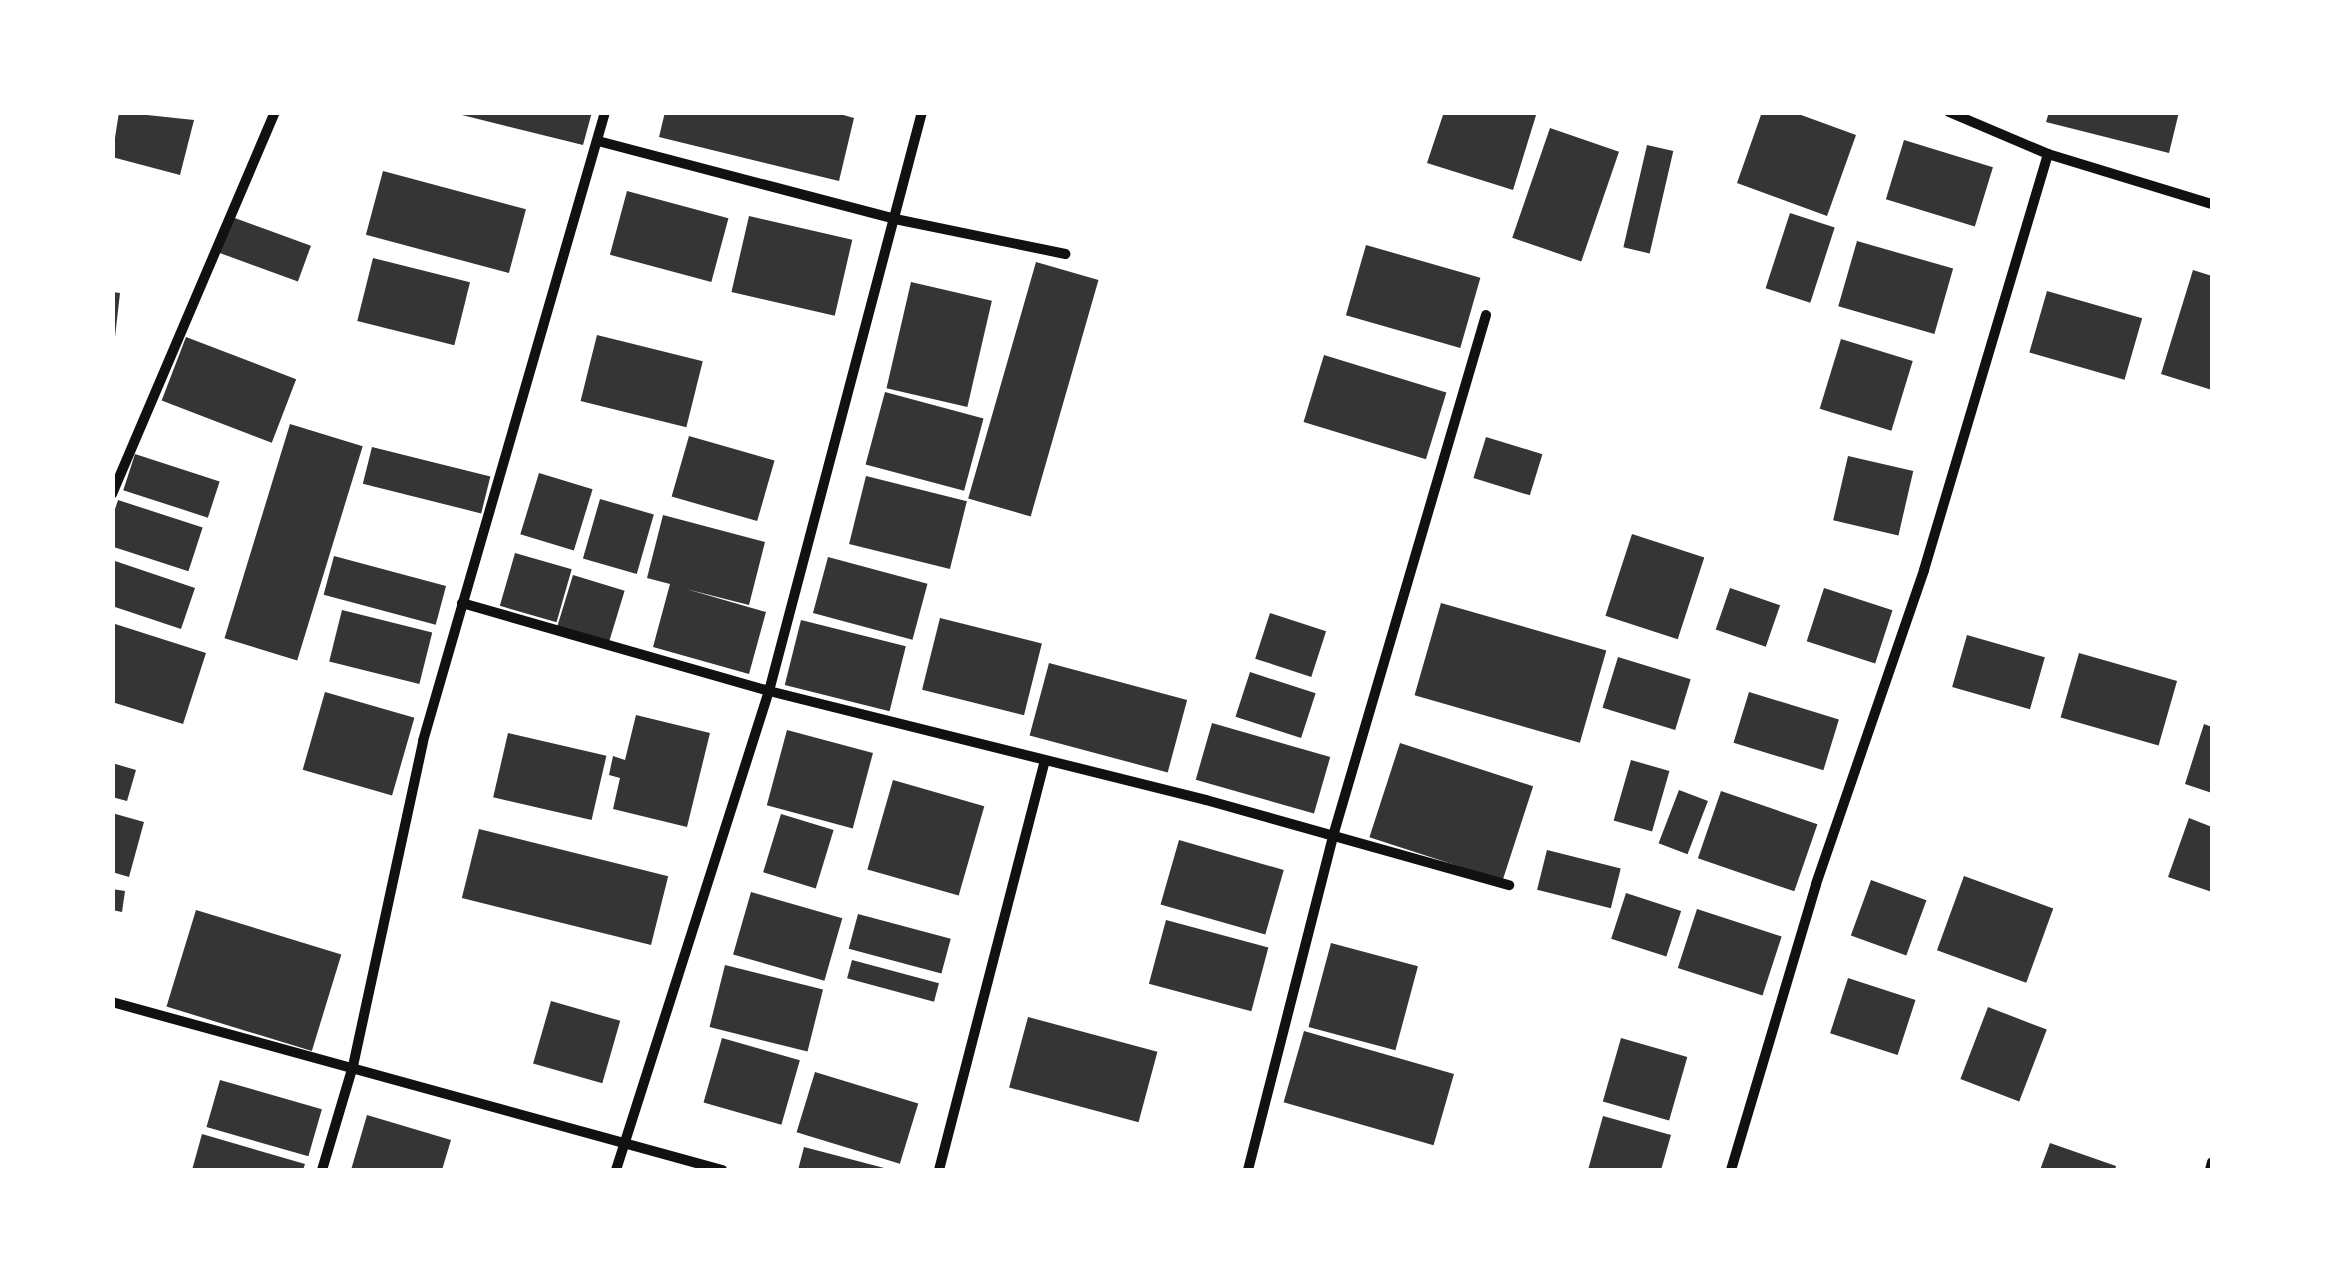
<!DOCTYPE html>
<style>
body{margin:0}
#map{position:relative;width:2325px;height:1283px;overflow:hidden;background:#fff;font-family:"IBM Plex Sans",sans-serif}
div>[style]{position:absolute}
.building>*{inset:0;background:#353535;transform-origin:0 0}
.minor>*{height:10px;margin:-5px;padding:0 5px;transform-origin:5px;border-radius:5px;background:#111}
span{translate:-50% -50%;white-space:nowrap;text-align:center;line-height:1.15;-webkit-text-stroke:8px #fff;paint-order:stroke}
.frame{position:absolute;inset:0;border:115px solid #fff;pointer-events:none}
</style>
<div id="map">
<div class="building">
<i style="clip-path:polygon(119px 112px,194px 120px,180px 175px,112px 157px)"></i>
<i style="clip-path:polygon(450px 112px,592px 112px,583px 145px)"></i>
<i style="clip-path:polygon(665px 112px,833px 112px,854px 118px,839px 181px,659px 137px)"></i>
<i style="clip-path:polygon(1444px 112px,1537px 112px,1513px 190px,1427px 163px)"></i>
<i style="clip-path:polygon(1762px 112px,1793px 112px,1856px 135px,1827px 216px,1737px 183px)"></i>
<i style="clip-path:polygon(2049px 112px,2179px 112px,2169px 153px,2046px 122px)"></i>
<i style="left:1550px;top:128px;width:73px;height:116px;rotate:19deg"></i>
<i style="left:1904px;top:140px;width:93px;height:62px;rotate:17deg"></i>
<i style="left:1647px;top:145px;width:27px;height:105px;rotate:13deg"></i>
<i style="left:383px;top:171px;width:148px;height:66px;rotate:15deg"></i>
<i style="left:627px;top:191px;width:105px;height:66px;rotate:15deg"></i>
<i style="left:1790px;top:213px;width:47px;height:79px;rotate:18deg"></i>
<i style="left:749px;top:216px;width:106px;height:78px;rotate:13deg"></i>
<i style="left:232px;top:217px;width:84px;height:38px;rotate:20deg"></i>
<i style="left:1857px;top:241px;width:100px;height:68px;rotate:16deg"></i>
<i style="left:1366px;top:245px;width:119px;height:73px;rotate:16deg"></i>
<i style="left:373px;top:258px;width:100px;height:65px;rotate:14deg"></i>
<i style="left:1036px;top:262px;width:65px;height:246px;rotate:16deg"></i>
<i style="clip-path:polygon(2193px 270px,2212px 276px,2212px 390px,2161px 374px)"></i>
<i style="left:911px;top:282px;width:83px;height:109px;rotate:13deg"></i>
<i style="left:2047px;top:291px;width:99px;height:64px;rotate:16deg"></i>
<i style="clip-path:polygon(112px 292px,120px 293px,115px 337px,112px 336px)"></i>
<i style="left:597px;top:335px;width:109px;height:68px;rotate:14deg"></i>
<i style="left:186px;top:337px;width:118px;height:68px;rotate:21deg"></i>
<i style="left:1841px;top:339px;width:75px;height:73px;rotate:17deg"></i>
<i style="left:1324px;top:355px;width:128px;height:70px;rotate:17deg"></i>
<i style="left:885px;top:392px;width:102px;height:75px;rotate:15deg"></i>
<i style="left:290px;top:424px;width:76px;height:224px;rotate:17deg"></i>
<i style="left:689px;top:436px;width:89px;height:63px;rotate:16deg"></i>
<i style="left:1486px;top:437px;width:59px;height:43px;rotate:17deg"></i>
<i style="left:372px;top:447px;width:122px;height:38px;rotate:14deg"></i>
<i style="left:135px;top:454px;width:89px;height:38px;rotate:18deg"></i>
<i style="left:1848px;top:456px;width:67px;height:66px;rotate:13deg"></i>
<i style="left:539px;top:473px;width:56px;height:64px;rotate:17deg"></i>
<i style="left:866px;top:476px;width:104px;height:70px;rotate:14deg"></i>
<i style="left:600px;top:499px;width:56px;height:62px;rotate:16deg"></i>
<i style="left:118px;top:500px;width:89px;height:46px;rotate:18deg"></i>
<i style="clip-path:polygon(663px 515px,765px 542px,749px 605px,686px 589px,766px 612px,749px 674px,653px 647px,670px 584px,647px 578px)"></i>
<i style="left:1632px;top:534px;width:76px;height:86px;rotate:18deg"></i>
<i style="left:515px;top:553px;width:59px;height:55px;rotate:16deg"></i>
<i style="left:334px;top:556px;width:116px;height:40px;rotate:15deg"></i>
<i style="left:828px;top:557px;width:103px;height:58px;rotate:15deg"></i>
<i style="clip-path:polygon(112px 560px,195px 588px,181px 629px,112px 606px)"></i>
<i style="left:573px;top:575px;width:54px;height:55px;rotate:17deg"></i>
<i style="left:1730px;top:588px;width:53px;height:44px;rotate:19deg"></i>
<i style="left:1824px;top:588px;width:72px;height:56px;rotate:18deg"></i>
<i style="left:1441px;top:603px;width:172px;height:96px;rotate:16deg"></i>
<i style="left:342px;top:610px;width:93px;height:53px;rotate:14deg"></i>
<i style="left:1270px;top:613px;width:59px;height:48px;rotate:18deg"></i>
<i style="left:940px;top:618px;width:105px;height:74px;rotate:14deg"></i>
<i style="left:801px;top:620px;width:108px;height:67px;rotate:14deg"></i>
<i style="clip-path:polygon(112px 623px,206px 653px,183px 724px,112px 702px)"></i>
<i style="left:1967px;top:635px;width:81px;height:54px;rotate:16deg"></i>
<i style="left:2079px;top:653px;width:102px;height:67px;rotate:16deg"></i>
<i style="left:1618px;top:657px;width:76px;height:53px;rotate:17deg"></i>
<i style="left:1049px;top:663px;width:143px;height:75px;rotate:15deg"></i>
<i style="left:1250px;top:672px;width:69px;height:47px;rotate:18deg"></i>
<i style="left:325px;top:692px;width:93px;height:81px;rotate:16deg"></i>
<i style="left:1749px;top:692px;width:94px;height:53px;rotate:17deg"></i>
<i style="clip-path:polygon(636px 715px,710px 733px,687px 827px,613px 809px,620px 778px,609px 775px,613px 756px,625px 760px)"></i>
<i style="left:1212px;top:723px;width:123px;height:59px;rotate:16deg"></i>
<i style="clip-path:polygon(2204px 724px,2212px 727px,2212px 793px,2185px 784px)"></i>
<i style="left:787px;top:730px;width:89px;height:78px;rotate:15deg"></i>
<i style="left:508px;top:733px;width:101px;height:66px;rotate:13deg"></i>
<i style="left:1400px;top:743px;width:140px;height:99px;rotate:18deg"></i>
<i style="left:1631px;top:760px;width:40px;height:63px;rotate:16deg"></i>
<i style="clip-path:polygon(112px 763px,136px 770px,127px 801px,112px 797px)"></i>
<i style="left:893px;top:780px;width:95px;height:93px;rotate:16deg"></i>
<i style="left:1679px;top:790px;width:31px;height:57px;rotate:21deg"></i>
<i style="left:1721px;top:791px;width:102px;height:71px;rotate:19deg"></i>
<i style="clip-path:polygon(112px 813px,144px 822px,129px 877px,112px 872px)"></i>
<i style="left:781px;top:814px;width:55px;height:61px;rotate:17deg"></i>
<i style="clip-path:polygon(2189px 818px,2212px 827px,2212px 892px,2168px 877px)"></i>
<i style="left:479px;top:829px;width:195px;height:71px;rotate:14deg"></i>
<i style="left:1179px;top:840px;width:109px;height:67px;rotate:16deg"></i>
<i style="left:1547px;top:850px;width:76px;height:41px;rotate:14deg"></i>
<i style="left:1964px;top:876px;width:95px;height:79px;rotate:20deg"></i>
<i style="left:1871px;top:880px;width:59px;height:59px;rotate:20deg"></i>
<i style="clip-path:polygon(112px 889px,125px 891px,122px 912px,112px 910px)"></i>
<i style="left:751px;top:892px;width:95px;height:65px;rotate:16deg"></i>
<i style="left:1626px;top:893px;width:58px;height:48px;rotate:18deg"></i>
<i style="left:1697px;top:909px;width:89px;height:62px;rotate:18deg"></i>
<i style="left:196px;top:910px;width:152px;height:101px;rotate:17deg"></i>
<i style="left:858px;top:914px;width:96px;height:36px;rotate:15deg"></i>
<i style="left:1166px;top:920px;width:106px;height:66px;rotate:15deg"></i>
<i style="left:1331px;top:943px;width:90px;height:87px;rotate:15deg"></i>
<i style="left:852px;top:960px;width:90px;height:19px;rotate:15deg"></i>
<i style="left:725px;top:965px;width:101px;height:64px;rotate:14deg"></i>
<i style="left:1848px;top:978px;width:71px;height:58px;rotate:18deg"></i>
<i style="left:551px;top:1001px;width:72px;height:65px;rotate:16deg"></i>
<i style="left:1988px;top:1007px;width:63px;height:77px;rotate:21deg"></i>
<i style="left:1028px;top:1017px;width:134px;height:73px;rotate:15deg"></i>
<i style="left:1304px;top:1031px;width:156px;height:74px;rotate:16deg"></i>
<i style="left:722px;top:1038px;width:81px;height:67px;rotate:16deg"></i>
<i style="left:1621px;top:1038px;width:69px;height:66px;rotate:16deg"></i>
<i style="left:815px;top:1072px;width:108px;height:63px;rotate:17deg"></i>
<i style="left:220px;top:1080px;width:106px;height:49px;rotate:16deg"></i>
<i style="clip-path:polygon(367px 1115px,451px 1140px,442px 1170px,351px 1170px)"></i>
<i style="clip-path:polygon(1603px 1116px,1671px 1135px,1661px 1170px,1588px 1170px)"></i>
<i style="clip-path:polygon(202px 1134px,305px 1164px,303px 1170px,192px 1170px)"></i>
<i style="clip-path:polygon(2050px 1143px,2116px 1166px,2115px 1170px,2040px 1170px)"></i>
<i style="clip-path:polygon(804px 1147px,888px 1169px,888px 1170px,798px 1170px)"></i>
</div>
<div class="minor">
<i style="left:1949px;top:112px;width:108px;rotate:23deg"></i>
<i style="left:2048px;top:154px;width:171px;rotate:17deg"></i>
<i style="left:598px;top:141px;width:307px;rotate:14.7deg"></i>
<i style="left:895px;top:219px;width:174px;rotate:11.6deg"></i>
<i style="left:112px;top:494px;width:415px;rotate:-66.9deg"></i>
<i style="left:462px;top:603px;width:319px;rotate:16deg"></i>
<i style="left:769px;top:691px;width:450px;rotate:14deg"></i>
<i style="left:1206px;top:800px;width:315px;rotate:15.7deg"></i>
<i style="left:112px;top:1002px;width:633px;rotate:15.4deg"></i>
<i style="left:322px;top:1170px;width:109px;rotate:-73.4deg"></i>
<i style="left:353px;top:1066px;width:332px;rotate:-77.8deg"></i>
<i style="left:423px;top:741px;width:655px;rotate:-73.86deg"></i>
<i style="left:616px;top:1170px;width:503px;rotate:-72.29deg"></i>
<i style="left:769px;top:691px;width:599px;rotate:-75.2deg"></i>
<i style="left:939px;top:1170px;width:423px;rotate:-75.5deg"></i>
<i style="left:1248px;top:1170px;width:345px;rotate:-75.7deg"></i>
<i style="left:1333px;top:836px;width:543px;rotate:-73.63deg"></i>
<i style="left:1731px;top:1170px;width:298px;rotate:-73.4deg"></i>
<i style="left:1816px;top:884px;width:332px;rotate:-71deg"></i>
<i style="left:1924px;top:570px;width:434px;rotate:-73.4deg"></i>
<i style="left:2210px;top:1170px;width:8px;rotate:-76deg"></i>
</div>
<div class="frame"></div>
</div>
